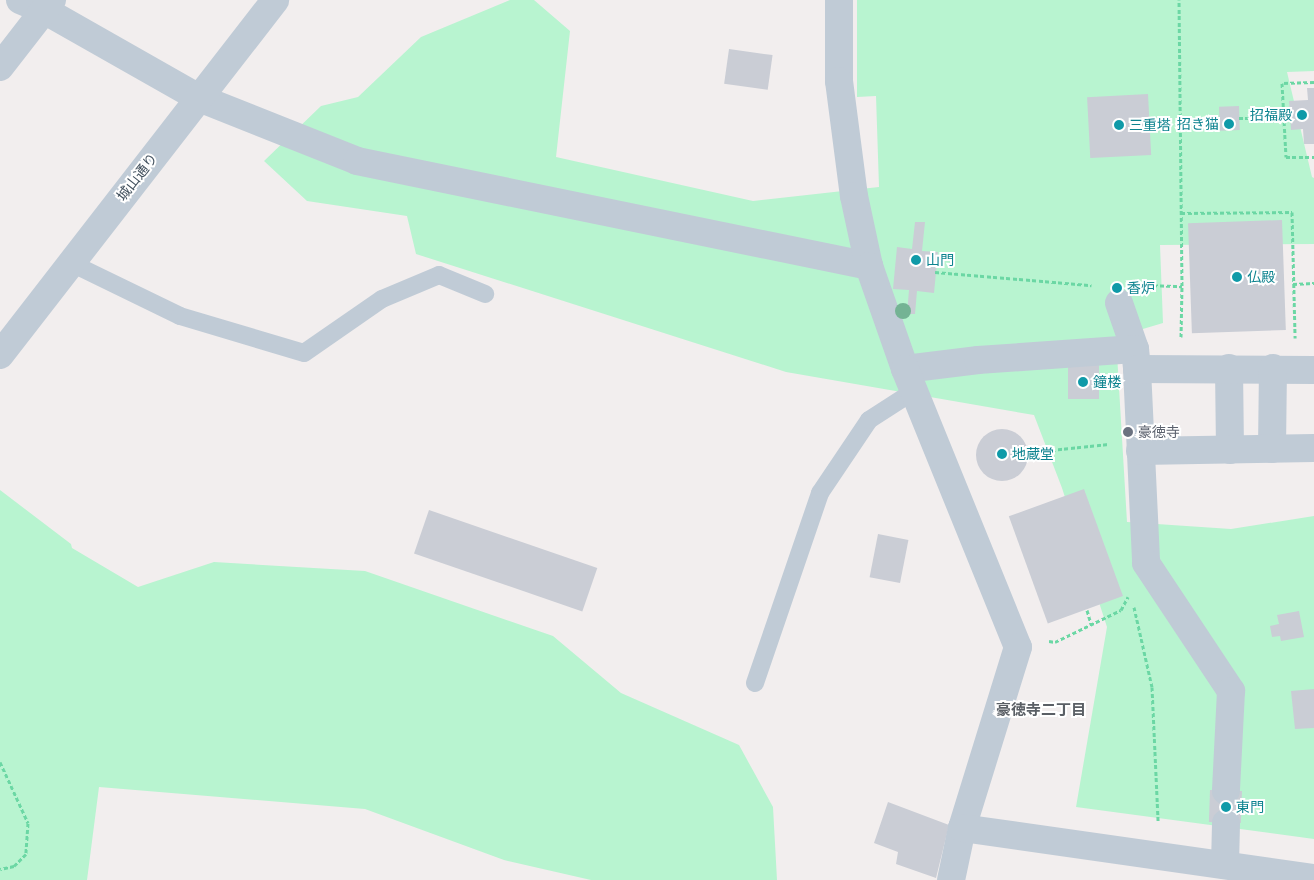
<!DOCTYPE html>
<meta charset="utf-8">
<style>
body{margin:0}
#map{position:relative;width:1314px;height:880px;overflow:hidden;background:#f2eeee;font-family:"IBM Plex Sans","Noto Sans JP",sans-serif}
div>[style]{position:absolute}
.green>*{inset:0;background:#b8f4d0}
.building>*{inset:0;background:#cacdd5;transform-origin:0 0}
.round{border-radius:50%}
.path>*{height:3px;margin-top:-1.5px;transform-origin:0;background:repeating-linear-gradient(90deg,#6bd7a4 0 4px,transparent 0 6.5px)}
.service>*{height:18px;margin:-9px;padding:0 9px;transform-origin:9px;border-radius:9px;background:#c0cbd6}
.pedestrian>*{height:28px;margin:-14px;padding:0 14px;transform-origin:14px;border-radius:14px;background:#c0cbd6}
.minor>*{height:28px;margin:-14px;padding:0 14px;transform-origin:14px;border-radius:14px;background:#c0cbd6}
.tertiary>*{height:28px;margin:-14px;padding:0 14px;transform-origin:14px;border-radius:14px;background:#c0cbd6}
.trees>*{width:16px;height:16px;margin:-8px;border-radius:50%;background:#74b394}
.dots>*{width:14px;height:14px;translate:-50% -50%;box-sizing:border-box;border:2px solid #fff;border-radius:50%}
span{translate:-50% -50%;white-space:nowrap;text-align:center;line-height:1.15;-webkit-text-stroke:4px #fff;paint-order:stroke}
.culture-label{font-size:14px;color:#0d838f}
.right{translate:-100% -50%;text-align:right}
.left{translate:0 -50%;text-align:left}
.street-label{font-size:14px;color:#44525f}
.worship-label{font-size:14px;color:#5b616d}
.neighbourhood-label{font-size:15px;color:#5a5f65;font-weight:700}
</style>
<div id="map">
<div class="green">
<i style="clip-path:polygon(510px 0,534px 0,570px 31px,556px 157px,753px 201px,879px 187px,876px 96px,857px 97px,857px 0,1314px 0,1314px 71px,1287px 72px,1312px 177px,1314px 178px,1314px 244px,1160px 245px,1163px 323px,1116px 337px,1127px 522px,1231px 529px,1314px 516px,1314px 839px,1076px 807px,1107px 627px,1062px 488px,1034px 415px,786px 372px,416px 254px,407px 216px,307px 201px,264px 161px,321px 106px,358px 97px,421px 37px)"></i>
<i style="clip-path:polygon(0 490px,71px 544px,72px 548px,138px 587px,214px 562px,365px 571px,553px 636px,621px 693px,739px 745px,773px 807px,777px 880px,591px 880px,504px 860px,365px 809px,99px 787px,87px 880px,0 880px)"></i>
</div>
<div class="building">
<i style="left:729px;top:49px;width:44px;height:35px;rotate:8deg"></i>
<i style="clip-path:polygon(1307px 88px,1314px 88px,1314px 144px,1304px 144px,1303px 129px,1291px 130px,1289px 101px,1308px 100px)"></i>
<i style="left:1148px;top:94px;width:61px;height:61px;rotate:87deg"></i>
<i style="left:1239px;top:106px;width:24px;height:20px;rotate:88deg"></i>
<i style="left:1282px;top:220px;width:110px;height:94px;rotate:88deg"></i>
<i style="clip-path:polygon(915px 222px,925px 222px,922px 251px,938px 252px,934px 293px,917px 291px,915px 314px,907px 314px,909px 290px,893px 289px,897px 247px,912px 249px)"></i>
<i style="left:1099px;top:365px;width:34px;height:31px;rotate:90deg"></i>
<i class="round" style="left:976px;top:429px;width:52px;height:52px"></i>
<i style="left:1084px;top:489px;width:114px;height:80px;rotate:70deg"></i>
<i style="left:429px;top:510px;width:178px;height:46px;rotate:19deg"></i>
<i style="left:878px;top:534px;width:31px;height:44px;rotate:11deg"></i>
<i style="clip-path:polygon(1299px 611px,1304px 637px,1281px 641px,1280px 636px,1272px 637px,1270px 626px,1279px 624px,1277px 615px)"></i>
<i style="clip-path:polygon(1314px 689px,1314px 728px,1295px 729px,1291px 691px)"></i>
<i style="left:1210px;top:790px;width:32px;height:32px;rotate:2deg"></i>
<i style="clip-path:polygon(888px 802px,949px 825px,936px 878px,896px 864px,898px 852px,874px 843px)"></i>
</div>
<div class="path">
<i style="left:1314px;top:82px;width:32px;rotate:178deg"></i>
<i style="left:1282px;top:83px;width:74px;rotate:86.9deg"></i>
<i style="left:1286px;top:157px;width:28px"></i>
<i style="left:1239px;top:118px;width:44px"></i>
<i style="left:1180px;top:119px;width:39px;rotate:-1deg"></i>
<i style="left:1181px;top:213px;width:111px;rotate:-0.5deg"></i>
<i style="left:1292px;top:212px;width:126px;rotate:88.6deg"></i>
<i style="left:935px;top:272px;width:157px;rotate:4.8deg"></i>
<i style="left:1293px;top:284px;width:21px;rotate:-3deg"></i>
<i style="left:1147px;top:285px;width:35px;rotate:2deg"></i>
<i style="left:1182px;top:286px;width:286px;rotate:-90.6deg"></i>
<i style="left:1181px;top:337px;width:51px;rotate:-88.9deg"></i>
<i style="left:1032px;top:452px;width:77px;rotate:-5.9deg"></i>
<i style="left:1134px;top:607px;width:82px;rotate:77.3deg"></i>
<i style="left:1152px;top:687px;width:134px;rotate:87.4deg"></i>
<i style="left:1087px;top:610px;width:15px;rotate:74deg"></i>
<i style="left:1049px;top:641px;width:6px;rotate:9deg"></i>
<i style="left:1055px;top:642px;width:73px;rotate:-25.9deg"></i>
<i style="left:1121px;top:610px;width:15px;rotate:-62deg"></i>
<i style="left:0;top:762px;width:67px;rotate:65.3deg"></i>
<i style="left:28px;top:823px;width:31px;rotate:94deg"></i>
<i style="left:26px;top:854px;width:17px;rotate:135deg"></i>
<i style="left:14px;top:866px;width:14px;rotate:168deg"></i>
</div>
<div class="service">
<i style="left:71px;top:263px;width:121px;rotate:25.9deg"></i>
<i style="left:180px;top:316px;width:129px;rotate:16.6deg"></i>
<i style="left:304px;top:353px;width:95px;rotate:-34.7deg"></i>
<i style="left:382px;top:299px;width:62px;rotate:-22.8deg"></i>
<i style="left:439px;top:275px;width:50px;rotate:22.4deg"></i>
<i style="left:755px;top:683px;width:201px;rotate:-71.1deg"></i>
<i style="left:820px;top:493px;width:88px;rotate:-56.1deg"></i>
<i style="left:869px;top:420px;width:54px;rotate:-32.8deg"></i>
</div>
<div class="pedestrian">
<i style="left:1119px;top:303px;width:49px;rotate:70.8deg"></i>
<i style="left:1135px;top:349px;width:20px;rotate:84deg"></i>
<i style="left:1137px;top:369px;width:194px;rotate:87.3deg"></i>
<i style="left:1146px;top:563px;width:154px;rotate:56.4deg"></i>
<i style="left:1231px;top:691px;width:100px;rotate:92.9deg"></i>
<i style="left:1229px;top:368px;width:82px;rotate:89.3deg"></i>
<i style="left:905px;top:369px;width:74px;rotate:-7deg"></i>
<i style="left:978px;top:360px;width:157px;rotate:-4deg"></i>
<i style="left:1137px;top:369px;width:177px;rotate:0.3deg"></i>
<i style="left:1272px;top:449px;width:81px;rotate:-89.3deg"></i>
<i style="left:1140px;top:451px;width:174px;rotate:-1deg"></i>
<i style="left:1225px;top:865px;width:42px;rotate:-88.6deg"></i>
</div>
<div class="minor">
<i style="left:20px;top:0;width:26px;rotate:23deg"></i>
<i style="left:44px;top:10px;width:178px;rotate:29.6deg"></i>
<i style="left:199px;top:98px;width:170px;rotate:21.7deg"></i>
<i style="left:357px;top:161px;width:523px;rotate:11.59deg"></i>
<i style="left:839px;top:0;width:81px;rotate:90deg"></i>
<i style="left:839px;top:81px;width:116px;rotate:82.6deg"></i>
<i style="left:854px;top:196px;width:72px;rotate:77.9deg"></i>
<i style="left:869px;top:266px;width:109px;rotate:70.7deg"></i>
<i style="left:905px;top:369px;width:300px;rotate:67.9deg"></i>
<i style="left:1018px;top:647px;width:189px;rotate:107.2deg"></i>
<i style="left:962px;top:828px;width:53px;rotate:101.9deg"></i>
<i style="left:0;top:67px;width:85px;rotate:-52.2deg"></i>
<i style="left:962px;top:828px;width:356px;rotate:8.1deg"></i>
</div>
<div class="tertiary">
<i style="left:0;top:355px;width:449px;rotate:-52.2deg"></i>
</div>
<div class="trees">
<i style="left:903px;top:311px"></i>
</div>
<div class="dots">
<i style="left:1302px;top:115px;background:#0f9aa8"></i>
<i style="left:1229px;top:124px;background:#0f9aa8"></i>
<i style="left:1119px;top:125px;background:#0f9aa8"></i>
<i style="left:916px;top:260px;background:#0f9aa8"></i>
<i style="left:1237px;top:277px;background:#0f9aa8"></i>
<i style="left:1117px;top:288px;background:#0f9aa8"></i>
<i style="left:1083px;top:382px;background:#0f9aa8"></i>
<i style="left:1128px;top:432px;background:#6b7280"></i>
<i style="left:1002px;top:454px;background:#0f9aa8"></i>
<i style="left:1226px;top:807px;background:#0f9aa8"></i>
</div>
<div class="culture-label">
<span class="right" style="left:1292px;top:115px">招福殿</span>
<span class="right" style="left:1219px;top:124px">招き猫</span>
<span class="left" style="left:1129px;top:125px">三重塔</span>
<span class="left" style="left:926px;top:260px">山門</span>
<span class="left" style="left:1247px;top:277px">仏殿</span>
<span class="left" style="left:1127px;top:288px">香炉</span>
<span class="left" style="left:1093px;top:382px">鐘楼</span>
<span class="left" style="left:1012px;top:454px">地蔵堂</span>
<span class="left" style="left:1236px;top:807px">東門</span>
</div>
<div class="street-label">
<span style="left:137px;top:177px;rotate:-52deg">城山通り</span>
</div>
<div class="worship-label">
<span class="left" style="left:1138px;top:432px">豪徳寺</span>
</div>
<div class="neighbourhood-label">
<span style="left:1041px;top:710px">豪徳寺二丁目</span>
</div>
</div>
